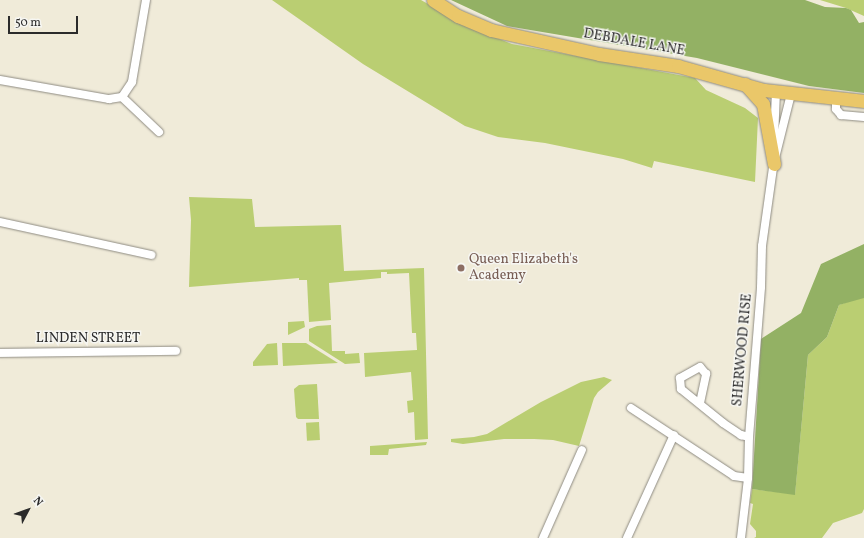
<!DOCTYPE html>
<style>
body{margin:0}
#map{position:relative;width:864px;height:538px;overflow:hidden;background:#f0ebd9;font-family:Vollkorn,serif}
div>[style]{position:absolute}
.green>*{inset:0;background:#bace72;transform-origin:0 0}
.forest>*{inset:0;background:#93b164}
.roads{filter:drop-shadow(0 0 1px #8e8b82) drop-shadow(0 0 1px #8e8b82)}
.street>*{height:8px;margin:-4px;padding:0 4px;transform-origin:4px;border-radius:4px;background:#fff}
.primary>*{height:13px;margin:-6.5px;padding:0 6.5px;transform-origin:6.5px;border-radius:6.5px;background:#eac769}
.dots>*{width:11px;height:11px;translate:-50% -50%;box-sizing:border-box;border:2px solid #f6f6f2;border-radius:50%}
span{translate:-50% -50%;white-space:nowrap;text-align:center;line-height:1.15;-webkit-text-stroke:3px #f6f6f2;paint-order:stroke}
.street-label{font-size:14px;color:#2b2b2b}
.education-label{font-size:14px;color:#785e54}
.left{translate:0 -50%;text-align:left}
.north{position:absolute;left:8px;top:490px;width:40px;height:40px;-webkit-text-stroke:3px #f6f6f2;paint-order:stroke;rotate:49deg;font-size:11px;font-weight:700;line-height:16px;text-align:center;color:#2b2b2b}
.north::after{content:'';display:block;margin:auto;width:14px;height:18px;background:#2b2b2b;clip-path:polygon(50% 0,100% 100%,50% 72%,0 100%)}
.scale{position:absolute;left:8px;top:16px;width:70px;height:18px;box-sizing:border-box;border:2px solid #2b2b2b;border-top:0;padding-left:5px;font-size:12px;line-height:14px;white-space:nowrap;color:#2b2b2b;-webkit-text-stroke:3px #f6f6f2;paint-order:stroke}
</style>
<div id="map">
<div class="green">
<i style="clip-path:polygon(272px 0,421px 0,465px 25px,512px 44px,695px 78px,706px 90px,745px 108px,758px 118px,755px 182px,654px 161px,652px 168px,623px 159px,545px 143px,498px 137px,465px 126px,363px 64px)"></i>
<i style="clip-path:polygon(820px 0,864px 0,864px 16px,846px 8px)"></i>
<i style="clip-path:polygon(189px 197px,252px 199px,255px 227px,341px 225px,344px 271px,424px 268px,428px 439px,415px 440px,414px 412px,408px 413px,407px 401px,413px 400px,411px 372px,365px 377px,364px 353px,417px 350px,416px 333px,412px 333px,409px 273px,387px 274px,387px 272px,381px 272px,381px 278px,329px 283px,331px 320px,309px 322px,307px 280px,299px 280px,299px 278px,189px 287px,191px 220px)"></i>
<i style="clip-path:polygon(858px 298px,864px 298px,864px 509px,862px 513px,833px 523px,822px 538px,754px 538px,756px 537px,756px 531px,750px 524px,753px 504px,750px 503px,752px 489px,795px 494px,808px 355px,827px 337px,839px 305px)"></i>
<i style="clip-path:polygon(304px 321px,305px 327px,288px 335px,288px 322px)"></i>
<i style="clip-path:polygon(331px 325px,332px 351px,345px 351px,345px 354px,359px 353px,360px 363px,345px 364px,309px 341px,309px 329px,317px 326px)"></i>
<i style="clip-path:polygon(277px 343px,278px 365px,253px 366px,253px 362px,267px 344px)"></i>
<i style="clip-path:polygon(282px 343px,306px 343px,338px 363px,283px 366px)"></i>
<i style="clip-path:polygon(604px 377px,612px 380px,598px 392px,594px 398px,579px 446px,553px 440px,534px 439px,504px 439px,463px 444px,451px 442px,451px 439px,474px 437px,487px 434px,541px 402px,581px 382px)"></i>
<i style="clip-path:polygon(317px 384px,319px 419px,298px 419px,296px 417px,294px 389px,299px 385px)"></i>
<i style="left:319px;top:422px;width:18px;height:13px;rotate:87deg"></i>
<i style="clip-path:polygon(427px 442px,426px 445px,389px 449px,388px 455px,370px 455px,370px 446px)"></i>
</div>
<div class="forest">
<i style="clip-path:polygon(451px 0,805px 0,825px 7px,846px 8px,851px 10px,859px 23px,864px 22px,864px 93px,809px 86px,697px 58px,507px 26px)"></i>
<i style="clip-path:polygon(864px 244px,864px 298px,839px 305px,827px 337px,808px 355px,795px 495px,752px 489px,761px 339px,801px 313px,821px 264px)"></i>
</div>
<div class="roads">
<div class="street">
<i style="left:0;top:80px;width:111px;rotate:9.9deg"></i>
<i style="left:109px;top:99px;width:13px;rotate:-9deg"></i>
<i style="left:122px;top:97px;width:18px;rotate:-56deg"></i>
<i style="left:132px;top:82px;width:83px;rotate:-80.3deg"></i>
<i style="left:122px;top:97px;width:51px;rotate:43.4deg"></i>
<i style="left:836px;top:99px;width:10px;rotate:90deg"></i>
<i style="left:836px;top:109px;width:8px;rotate:50deg"></i>
<i style="left:841px;top:115px;width:23px;rotate:5deg"></i>
<i style="left:774px;top:139px;width:47px;rotate:-87.6deg"></i>
<i style="left:775px;top:158px;width:66px;rotate:-76deg"></i>
<i style="left:0;top:222px;width:155px;rotate:12.3deg"></i>
<i style="left:0;top:353px;width:176px;rotate:-0.7deg"></i>
<i style="left:700px;top:403px;width:30px;rotate:-78deg"></i>
<i style="left:706px;top:374px;width:9px;rotate:-131deg"></i>
<i style="left:700px;top:367px;width:23px;rotate:151deg"></i>
<i style="left:680px;top:378px;width:11px;rotate:85deg"></i>
<i style="left:681px;top:389px;width:54px;rotate:39deg"></i>
<i style="left:723px;top:423px;width:22px;rotate:34deg"></i>
<i style="left:741px;top:435px;width:8px;rotate:14deg"></i>
<i style="left:631px;top:408px;width:123px;rotate:33.4deg"></i>
<i style="left:734px;top:476px;width:14px;rotate:8deg"></i>
<i style="left:543px;top:538px;width:96px;rotate:-66.1deg"></i>
<i style="left:627px;top:538px;width:113px;rotate:-65.5deg"></i>
<i style="left:741px;top:538px;width:60px;rotate:-83.3deg"></i>
<i style="left:748px;top:478px;width:41px;rotate:-88.6deg"></i>
<i style="left:749px;top:437px;width:150px;rotate:-85.4deg"></i>
<i style="left:761px;top:287px;width:41px;rotate:-88.6deg"></i>
<i style="left:762px;top:246px;width:86px;rotate:-82deg"></i>
</div>
<div class="primary">
<i style="left:433px;top:0;width:30px;rotate:33deg"></i>
<i style="left:458px;top:16px;width:36px;rotate:23deg"></i>
<i style="left:491px;top:30px;width:111px;rotate:12.5deg"></i>
<i style="left:599px;top:54px;width:80px;rotate:8.6deg"></i>
<i style="left:678px;top:66px;width:89px;rotate:15.6deg"></i>
<i style="left:764px;top:90px;width:101px;rotate:6.3deg"></i>
<i style="left:745px;top:84px;width:27px;rotate:48deg"></i>
<i style="left:763px;top:104px;width:61px;rotate:79.6deg"></i>
</div>
</div>
<div class="dots">
<i style="left:461px;top:268px;background:#8d6e63"></i>
</div>
<div class="street-label">
<span style="left:634px;top:43px;rotate:10deg">DEBDALE LANE</span>
<span style="left:88px;top:339px">LINDEN STREET</span>
<span style="left:743px;top:350px;rotate:-85deg">SHERWOOD RISE</span>
</div>
<div class="education-label">
<span class="left" style="left:469px;top:268px">Queen Elizabeth's<br>Academy</span>
</div>
<div class="north">N</div>
<div class="scale">50 m</div>
</div>
